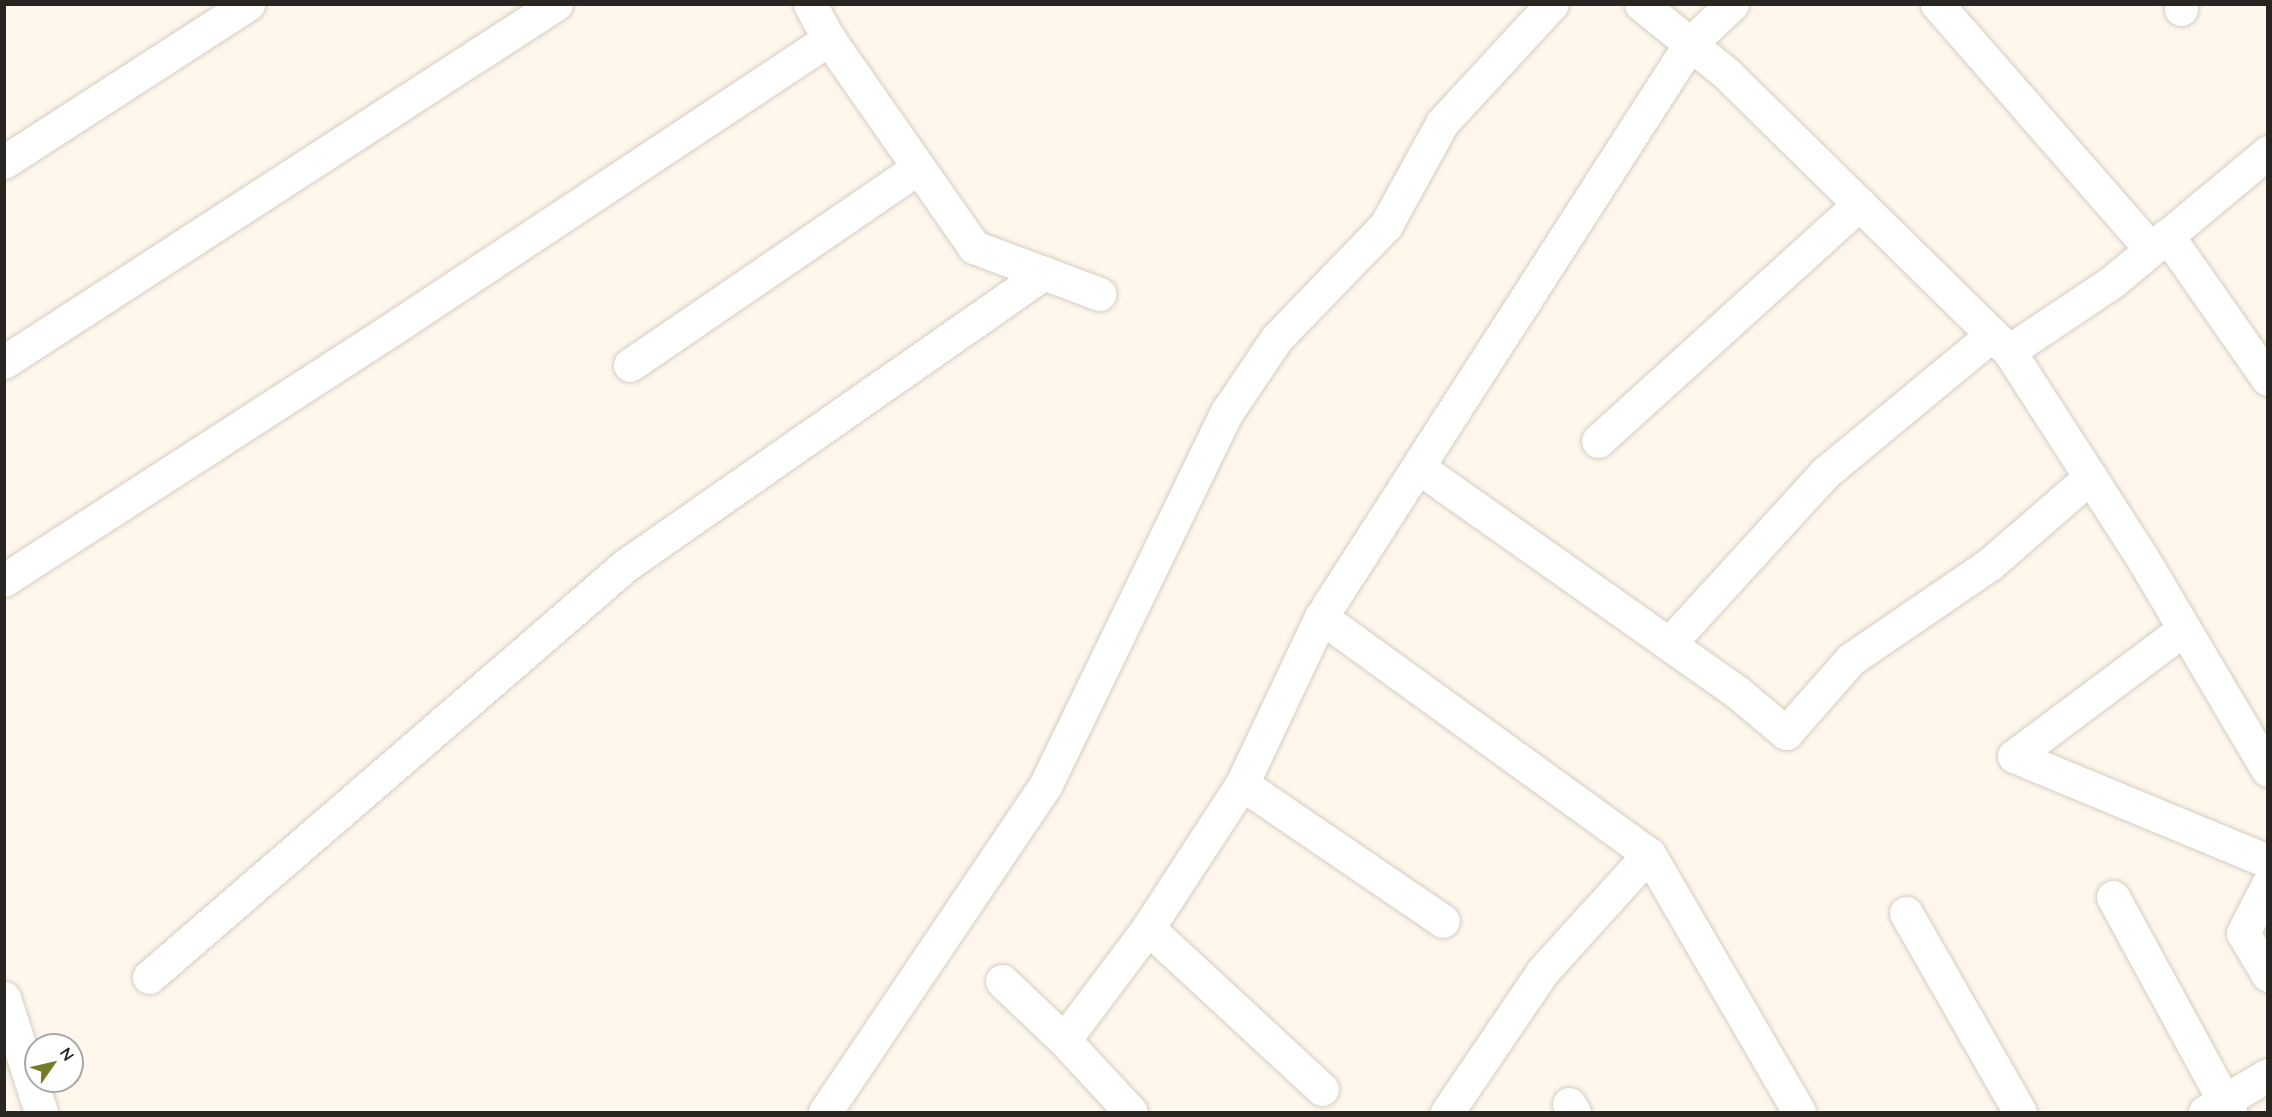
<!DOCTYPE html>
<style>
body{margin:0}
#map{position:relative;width:2272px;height:1117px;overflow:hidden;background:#fff7ec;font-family:Quicksand,sans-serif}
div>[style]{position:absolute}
.roads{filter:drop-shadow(0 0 2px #d4cdc2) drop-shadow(0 0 2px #d4cdc2)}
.minor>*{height:33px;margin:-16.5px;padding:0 16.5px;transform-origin:16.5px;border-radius:16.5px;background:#fff}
span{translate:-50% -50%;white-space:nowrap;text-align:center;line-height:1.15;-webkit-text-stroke:4.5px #fff;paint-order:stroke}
.frame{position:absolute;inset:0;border:6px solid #292622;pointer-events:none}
.north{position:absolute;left:24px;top:1033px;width:60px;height:60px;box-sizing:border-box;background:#fff;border:2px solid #a9a8a7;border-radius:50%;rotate:56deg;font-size:16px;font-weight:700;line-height:24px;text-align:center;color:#292622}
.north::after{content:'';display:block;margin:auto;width:21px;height:27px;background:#747c27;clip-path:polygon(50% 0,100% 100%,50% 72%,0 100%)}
</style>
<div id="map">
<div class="roads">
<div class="minor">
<i style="left:810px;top:4px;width:40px;rotate:62deg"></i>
<i style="left:1641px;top:4px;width:111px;rotate:39.1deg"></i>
<i style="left:1727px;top:74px;width:395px;rotate:44.5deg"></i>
<i style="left:2009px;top:351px;width:247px;rotate:57.2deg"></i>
<i style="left:2143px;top:559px;width:245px;rotate:59.4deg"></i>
<i style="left:1937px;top:4px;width:325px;rotate:48.9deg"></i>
<i style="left:2181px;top:9px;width:5px;rotate:-90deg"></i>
<i style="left:4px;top:162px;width:291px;rotate:-32.9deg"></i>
<i style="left:2167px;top:235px;width:176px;rotate:55deg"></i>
<i style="left:2009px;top:351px;width:124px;rotate:-33.8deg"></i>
<i style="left:2112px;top:282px;width:203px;rotate:-39.8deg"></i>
<i style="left:4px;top:362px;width:658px;rotate:-32.97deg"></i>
<i style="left:630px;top:365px;width:349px;rotate:-34.4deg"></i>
<i style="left:1598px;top:441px;width:353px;rotate:-42.2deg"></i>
<i style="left:1418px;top:467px;width:390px;rotate:35.2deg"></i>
<i style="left:1737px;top:692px;width:64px;rotate:39.9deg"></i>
<i style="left:1786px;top:733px;width:98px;rotate:-48.7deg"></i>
<i style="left:1851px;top:659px;width:168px;rotate:-34.4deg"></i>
<i style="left:1990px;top:564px;width:133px;rotate:-41deg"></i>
<i style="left:4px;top:580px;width:473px;rotate:-32.9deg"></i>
<i style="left:401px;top:323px;width:514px;rotate:-33.57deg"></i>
<i style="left:829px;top:39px;width:254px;rotate:55.1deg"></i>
<i style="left:974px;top:247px;width:134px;rotate:20.5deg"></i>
<i style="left:1321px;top:617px;width:405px;rotate:35.9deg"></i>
<i style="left:1649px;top:854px;width:158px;rotate:132.2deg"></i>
<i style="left:1543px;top:971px;width:171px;rotate:124.2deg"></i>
<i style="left:2184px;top:629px;width:212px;rotate:143.2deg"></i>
<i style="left:2014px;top:756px;width:275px;rotate:22.5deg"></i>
<i style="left:1669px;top:644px;width:231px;rotate:-47.6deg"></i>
<i style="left:1825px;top:473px;width:217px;rotate:-39.6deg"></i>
<i style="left:1242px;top:784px;width:243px;rotate:34.3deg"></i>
<i style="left:1649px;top:854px;width:298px;rotate:59.8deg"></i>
<i style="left:2268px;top:884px;width:55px;rotate:117deg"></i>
<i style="left:2243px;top:933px;width:49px;rotate:59.2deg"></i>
<i style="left:2113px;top:897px;width:245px;rotate:61.4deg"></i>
<i style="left:1906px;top:913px;width:229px;rotate:60.2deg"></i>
<i style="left:1148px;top:928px;width:237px;rotate:42.8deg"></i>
<i style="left:149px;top:977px;width:630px;rotate:-40.82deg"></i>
<i style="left:626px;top:565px;width:510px;rotate:-34.94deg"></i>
<i style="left:1002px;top:981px;width:86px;rotate:43.6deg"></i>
<i style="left:1064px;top:1040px;width:98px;rotate:47.1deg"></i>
<i style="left:4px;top:998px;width:120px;rotate:72deg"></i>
<i style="left:1064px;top:1040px;width:140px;rotate:-53.1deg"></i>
<i style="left:1148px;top:928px;width:172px;rotate:-56.9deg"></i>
<i style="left:1242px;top:784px;width:185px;rotate:-64.7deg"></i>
<i style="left:1321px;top:617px;width:682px;rotate:-57.22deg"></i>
<i style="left:1690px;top:44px;width:58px;rotate:-43.6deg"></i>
<i style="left:1569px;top:1104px;width:9px;rotate:58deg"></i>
<i style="left:825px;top:1112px;width:396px;rotate:-56deg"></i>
<i style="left:1046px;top:784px;width:414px;rotate:-64.1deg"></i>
<i style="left:1227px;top:412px;width:89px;rotate:-56deg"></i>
<i style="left:1277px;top:338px;width:157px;rotate:-46deg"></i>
<i style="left:1386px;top:225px;width:116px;rotate:-61.2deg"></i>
<i style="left:1442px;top:123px;width:162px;rotate:-47.3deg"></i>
<i style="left:2205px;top:1112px;width:73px;rotate:-30.4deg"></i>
</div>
</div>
<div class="frame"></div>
<div class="north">N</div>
</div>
